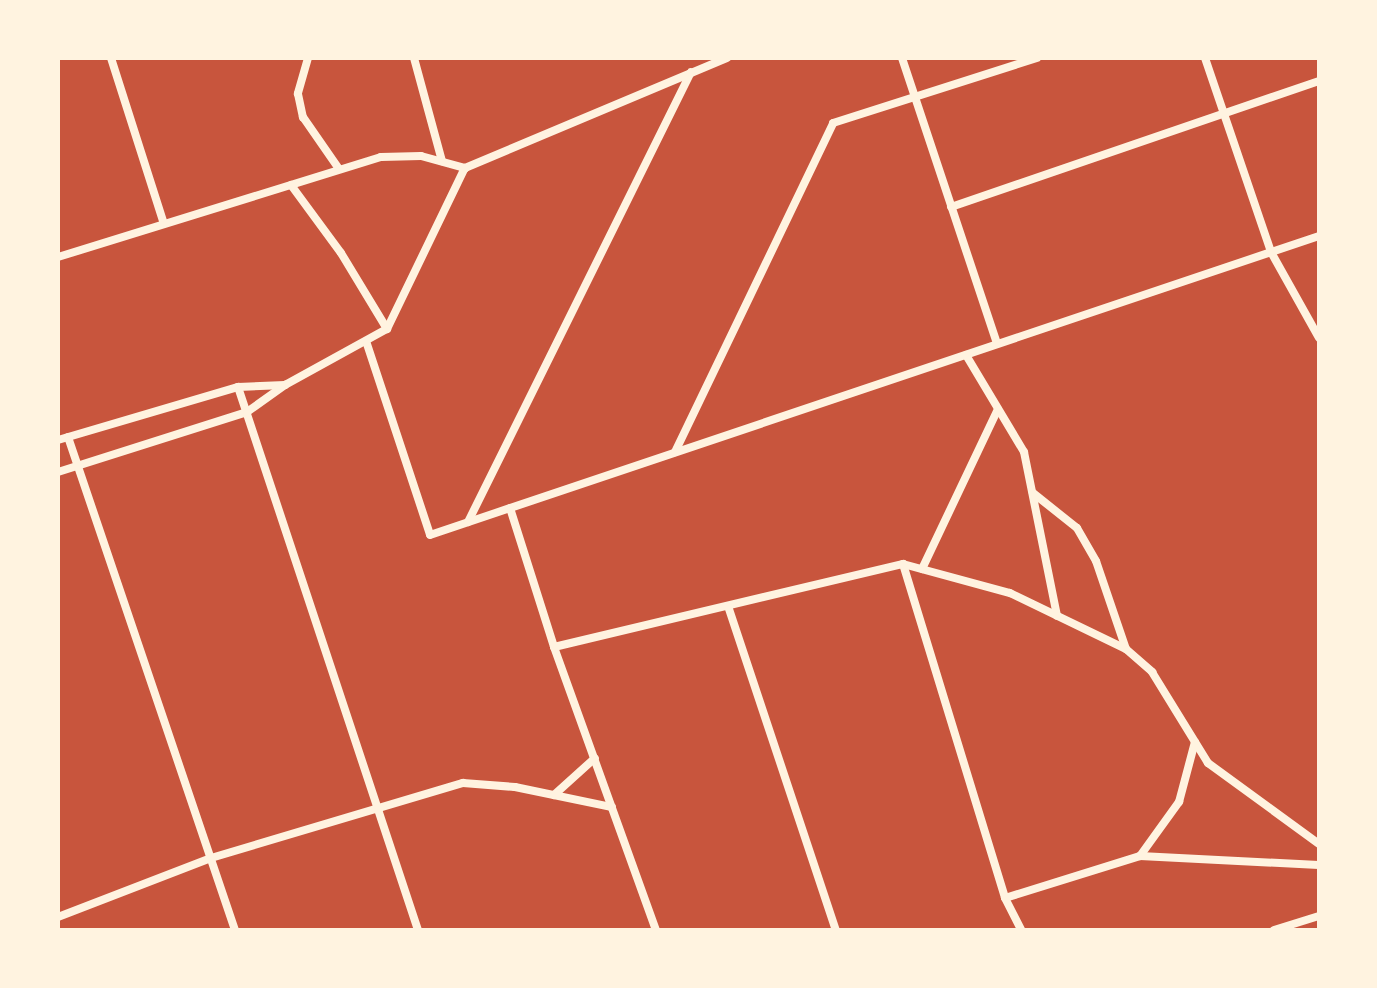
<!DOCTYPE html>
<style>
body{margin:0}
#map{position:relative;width:1377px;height:988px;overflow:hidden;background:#c8553d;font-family:"Libre Baskerville",serif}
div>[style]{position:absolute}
.minor>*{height:8px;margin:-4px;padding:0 4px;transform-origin:4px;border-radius:4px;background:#fff3e0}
span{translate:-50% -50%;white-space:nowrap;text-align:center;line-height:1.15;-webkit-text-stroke:7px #fff3e0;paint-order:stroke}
.frame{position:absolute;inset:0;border:60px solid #fff3e0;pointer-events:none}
</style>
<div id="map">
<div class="minor">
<i style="left:111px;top:58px;width:174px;rotate:72.3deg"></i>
<i style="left:308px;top:58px;width:37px;rotate:106deg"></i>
<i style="left:298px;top:94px;width:24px;rotate:78deg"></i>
<i style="left:303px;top:117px;width:63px;rotate:55.3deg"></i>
<i style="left:414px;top:58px;width:107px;rotate:74.8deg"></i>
<i style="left:902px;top:58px;width:301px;rotate:71.6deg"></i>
<i style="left:1205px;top:58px;width:205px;rotate:71.2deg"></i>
<i style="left:1271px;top:252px;width:98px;rotate:60.8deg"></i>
<i style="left:291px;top:185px;width:84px;rotate:53.7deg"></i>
<i style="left:341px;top:253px;width:89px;rotate:58.8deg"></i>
<i style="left:951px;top:207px;width:389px;rotate:-18.9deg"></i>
<i style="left:58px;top:257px;width:338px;rotate:-17.2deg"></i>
<i style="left:381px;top:157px;width:40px;rotate:-1.4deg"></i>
<i style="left:421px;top:156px;width:46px;rotate:15.3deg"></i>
<i style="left:366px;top:341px;width:204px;rotate:71.7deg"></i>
<i style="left:430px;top:535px;width:938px;rotate:-18.59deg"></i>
<i style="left:966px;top:355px;width:113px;rotate:59.1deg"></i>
<i style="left:1024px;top:452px;width:167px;rotate:78.6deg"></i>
<i style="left:238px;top:387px;width:572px;rotate:71.66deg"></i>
<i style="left:68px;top:437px;width:521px;rotate:71.29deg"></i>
<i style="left:58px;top:440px;width:188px;rotate:-16.4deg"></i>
<i style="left:238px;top:387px;width:47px;rotate:-2.4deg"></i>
<i style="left:675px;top:452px;width:365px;rotate:-64.3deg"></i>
<i style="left:833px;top:123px;width:214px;rotate:-17.7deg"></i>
<i style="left:58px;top:472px;width:198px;rotate:-17.6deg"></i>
<i style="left:247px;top:412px;width:47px;rotate:-35.4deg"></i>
<i style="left:285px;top:385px;width:116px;rotate:-28.8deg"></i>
<i style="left:387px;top:329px;width:179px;rotate:-64.2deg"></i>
<i style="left:465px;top:168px;width:284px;rotate:-22.8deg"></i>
<i style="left:1033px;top:493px;width:56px;rotate:38.5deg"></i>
<i style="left:1077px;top:528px;width:38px;rotate:60deg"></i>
<i style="left:1096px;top:561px;width:93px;rotate:71.2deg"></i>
<i style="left:510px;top:508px;width:146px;rotate:72.4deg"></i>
<i style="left:554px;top:647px;width:301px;rotate:70.2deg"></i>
<i style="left:468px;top:522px;width:502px;rotate:-63.64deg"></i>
<i style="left:903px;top:564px;width:111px;rotate:15.2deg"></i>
<i style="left:1010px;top:593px;width:129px;rotate:25.8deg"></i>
<i style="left:1126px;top:649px;width:35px;rotate:41deg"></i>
<i style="left:1152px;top:672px;width:107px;rotate:58.4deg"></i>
<i style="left:1208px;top:763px;width:137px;rotate:36.1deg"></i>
<i style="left:922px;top:569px;width:177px;rotate:-64.6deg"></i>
<i style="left:728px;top:606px;width:342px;rotate:71.6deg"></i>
<i style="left:554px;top:647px;width:359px;rotate:-13.4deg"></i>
<i style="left:903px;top:564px;width:349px;rotate:73deg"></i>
<i style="left:1005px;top:898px;width:36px;rotate:63deg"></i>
<i style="left:554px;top:795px;width:55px;rotate:-42.1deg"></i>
<i style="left:1140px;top:856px;width:67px;rotate:-54.2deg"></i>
<i style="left:1179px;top:802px;width:62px;rotate:-75.1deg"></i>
<i style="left:1005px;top:898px;width:141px;rotate:-17.3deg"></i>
<i style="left:1140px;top:856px;width:179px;rotate:2.9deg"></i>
<i style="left:58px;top:917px;width:164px;rotate:-21.1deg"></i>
<i style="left:211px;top:858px;width:263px;rotate:-16.6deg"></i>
<i style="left:463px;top:783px;width:52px;rotate:4.4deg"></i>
<i style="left:515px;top:787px;width:99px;rotate:11.7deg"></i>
<i style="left:1274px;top:930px;width:47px;rotate:-17.3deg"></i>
</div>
<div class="frame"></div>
</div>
